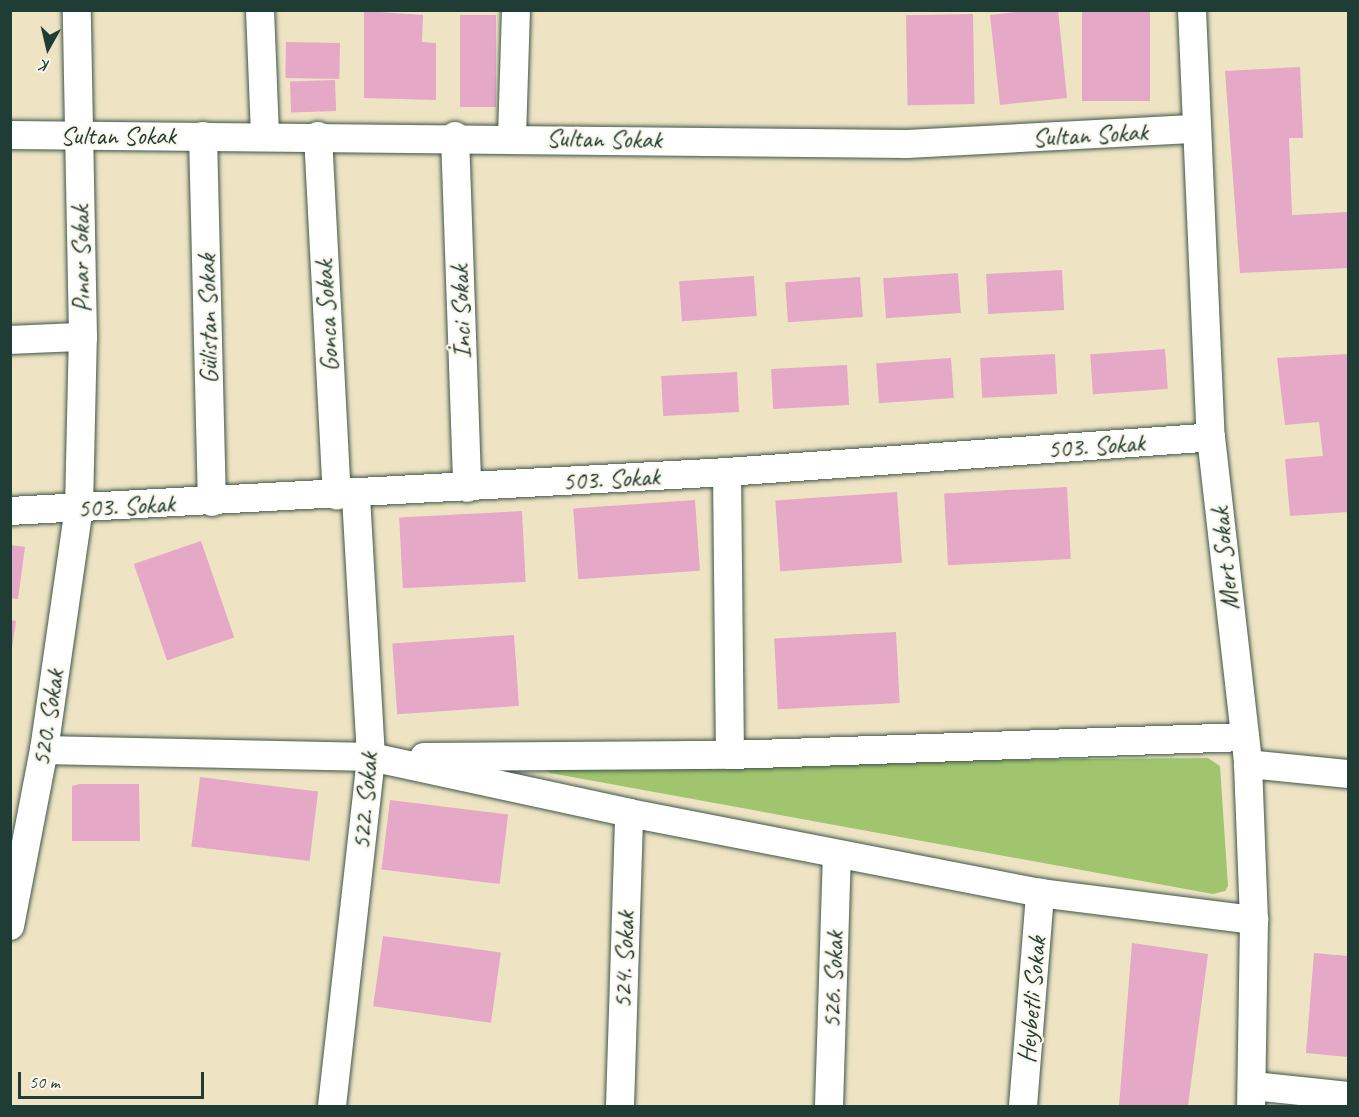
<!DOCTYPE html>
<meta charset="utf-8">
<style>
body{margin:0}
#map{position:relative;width:1359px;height:1117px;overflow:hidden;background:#eee4c4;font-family:Caveat,sans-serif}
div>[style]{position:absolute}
.green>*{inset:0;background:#a1c56f}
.building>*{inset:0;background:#e5a8c6;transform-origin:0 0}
.roads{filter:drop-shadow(0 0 2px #3e564a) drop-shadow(0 0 2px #3e564a)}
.minor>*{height:28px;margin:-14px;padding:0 14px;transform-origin:14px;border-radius:14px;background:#fff}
span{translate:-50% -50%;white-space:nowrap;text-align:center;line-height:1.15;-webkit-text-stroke:4.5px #fbf7ec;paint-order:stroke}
.street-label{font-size:26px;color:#1f3d34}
.frame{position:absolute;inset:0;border:12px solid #1f3d34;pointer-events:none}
.north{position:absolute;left:18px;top:18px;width:60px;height:60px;-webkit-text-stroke:4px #fbf7ec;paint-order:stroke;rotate:188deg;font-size:16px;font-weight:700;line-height:24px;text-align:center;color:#1f3d34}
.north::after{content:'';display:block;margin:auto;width:21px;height:27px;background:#1f3d34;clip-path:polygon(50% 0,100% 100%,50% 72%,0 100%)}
.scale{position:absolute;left:18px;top:1072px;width:186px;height:27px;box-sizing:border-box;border:3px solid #1f3d34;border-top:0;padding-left:8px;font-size:18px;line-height:21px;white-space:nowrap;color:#1f3d34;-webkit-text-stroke:4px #fbf7ec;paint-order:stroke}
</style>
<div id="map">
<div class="green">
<i style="clip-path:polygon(1208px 758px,1220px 766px,1228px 886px,1225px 891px,1213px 894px,550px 773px,543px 768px,546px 763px)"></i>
</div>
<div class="building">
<i style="clip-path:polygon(1034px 10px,1058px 10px,1067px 98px,1000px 105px,990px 15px)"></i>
<i style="left:1082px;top:10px;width:68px;height:91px"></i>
<i style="clip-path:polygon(364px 11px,423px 15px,422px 42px,436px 43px,436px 100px,364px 98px)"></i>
<i style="left:973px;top:14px;width:90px;height:67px;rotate:89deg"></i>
<i style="left:460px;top:15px;width:36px;height:92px"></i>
<i style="left:286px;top:42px;width:54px;height:36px;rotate:1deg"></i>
<i style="clip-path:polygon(1300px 67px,1303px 138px,1289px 138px,1292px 215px,1348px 212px,1348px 268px,1240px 273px,1225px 71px)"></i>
<i style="left:335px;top:80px;width:31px;height:45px;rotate:88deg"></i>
<i style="left:1062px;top:270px;width:40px;height:76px;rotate:87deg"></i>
<i style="left:958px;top:273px;width:40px;height:75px;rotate:86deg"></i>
<i style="left:754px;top:276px;width:40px;height:75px;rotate:86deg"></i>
<i style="left:860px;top:277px;width:40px;height:75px;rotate:86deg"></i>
<i style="left:1165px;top:349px;width:40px;height:75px;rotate:86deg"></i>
<i style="left:1055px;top:354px;width:40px;height:75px;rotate:87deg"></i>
<i style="clip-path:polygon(1348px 354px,1348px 512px,1290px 516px,1285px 459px,1323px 456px,1319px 422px,1285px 425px,1277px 358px)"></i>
<i style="left:951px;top:358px;width:40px;height:75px;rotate:86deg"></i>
<i style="left:847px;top:365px;width:40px;height:76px;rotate:87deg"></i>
<i style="left:737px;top:372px;width:40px;height:76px;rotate:87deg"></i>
<i style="left:1067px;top:487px;width:72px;height:123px;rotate:87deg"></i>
<i style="left:897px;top:492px;width:71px;height:122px;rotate:86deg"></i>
<i style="left:695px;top:500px;width:71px;height:122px;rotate:86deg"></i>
<i style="left:522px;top:511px;width:71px;height:123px;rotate:87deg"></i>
<i style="left:201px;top:541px;width:102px;height:71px;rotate:71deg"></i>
<i style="clip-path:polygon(10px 545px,25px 547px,18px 599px,10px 598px)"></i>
<i style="clip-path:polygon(10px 620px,16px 621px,12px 648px,10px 647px)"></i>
<i style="left:896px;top:632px;width:71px;height:122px;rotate:87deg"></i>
<i style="left:514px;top:635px;width:71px;height:122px;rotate:86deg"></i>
<i style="left:200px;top:777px;width:119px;height:70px;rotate:7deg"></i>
<i style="clip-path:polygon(80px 784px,139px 784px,140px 841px,72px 841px,72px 786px)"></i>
<i style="left:390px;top:800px;width:119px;height:70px;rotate:7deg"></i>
<i style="left:383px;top:936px;width:119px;height:71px;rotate:8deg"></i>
<i style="clip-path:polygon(1132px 943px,1208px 954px,1188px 1106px,1119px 1106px)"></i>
<i style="clip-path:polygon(1314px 953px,1348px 956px,1348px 1057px,1306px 1053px)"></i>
</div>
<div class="roads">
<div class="minor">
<i style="left:260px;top:10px;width:126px;rotate:87.7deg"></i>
<i style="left:1192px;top:10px;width:427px;rotate:87.5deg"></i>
<i style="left:1211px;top:437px;width:329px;rotate:83.5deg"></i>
<i style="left:1248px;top:764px;width:156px;rotate:87.8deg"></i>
<i style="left:1254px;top:920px;width:186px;rotate:90.9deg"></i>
<i style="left:10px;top:135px;width:897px;rotate:0.57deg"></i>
<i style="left:907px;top:144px;width:290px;rotate:-3deg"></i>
<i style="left:203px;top:136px;width:366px;rotate:88.6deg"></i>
<i style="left:318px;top:136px;width:360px;rotate:87deg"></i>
<i style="left:455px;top:136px;width:352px;rotate:88deg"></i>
<i style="left:512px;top:137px;width:127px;rotate:-88.2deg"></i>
<i style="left:10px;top:340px;width:73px;rotate:-2.4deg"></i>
<i style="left:727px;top:472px;width:283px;rotate:89.4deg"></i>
<i style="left:10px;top:511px;width:718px;rotate:-3.11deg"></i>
<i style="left:727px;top:472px;width:485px;rotate:-4.1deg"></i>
<i style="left:44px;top:750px;width:327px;rotate:1.2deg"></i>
<i style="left:371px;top:757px;width:264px;rotate:12.2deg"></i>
<i style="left:629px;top:813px;width:419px;rotate:11deg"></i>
<i style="left:1040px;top:893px;width:216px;rotate:7.2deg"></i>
<i style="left:424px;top:757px;width:306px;rotate:-0.4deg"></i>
<i style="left:730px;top:755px;width:515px;rotate:-2deg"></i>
<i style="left:1248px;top:764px;width:100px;rotate:5.7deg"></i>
<i style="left:10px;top:926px;width:179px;rotate:-79.1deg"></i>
<i style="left:44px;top:750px;width:245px;rotate:-81.8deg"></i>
<i style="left:79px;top:508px;width:171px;rotate:-88.7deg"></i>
<i style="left:83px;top:337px;width:327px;rotate:-91.1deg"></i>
<i style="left:1253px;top:1086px;width:96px;rotate:6deg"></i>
<i style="left:332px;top:1106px;width:351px;rotate:-83.6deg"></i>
<i style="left:371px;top:757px;width:262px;rotate:-93.3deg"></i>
<i style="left:620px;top:1106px;width:293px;rotate:-88.2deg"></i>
<i style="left:829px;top:1106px;width:252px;rotate:-88.2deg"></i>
<i style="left:1023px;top:1106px;width:214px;rotate:-85.4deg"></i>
</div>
</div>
<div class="street-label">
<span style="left:1090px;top:135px;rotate:-3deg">Sultan Sokak</span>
<span style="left:118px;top:136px">Sultan Sokak</span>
<span style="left:604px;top:139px;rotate:1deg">Sultan Sokak</span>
<span style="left:81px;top:259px;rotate:-91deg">Pınar Sokak</span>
<span style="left:461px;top:312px;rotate:-92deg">İnci Sokak</span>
<span style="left:327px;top:316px;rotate:-93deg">Gonca Sokak</span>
<span style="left:208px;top:319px;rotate:-91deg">Gülistan Sokak</span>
<span style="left:1096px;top:446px;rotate:-4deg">503. Sokak</span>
<span style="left:611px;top:479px;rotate:-3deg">503. Sokak</span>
<span style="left:126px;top:506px;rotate:-3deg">503. Sokak</span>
<span style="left:1225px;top:559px;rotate:-96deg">Mert Sokak</span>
<span style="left:48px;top:718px;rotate:-81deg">520. Sokak</span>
<span style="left:365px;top:801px;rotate:-85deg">522. Sokak</span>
<span style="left:624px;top:960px;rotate:-88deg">524. Sokak</span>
<span style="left:833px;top:980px;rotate:-88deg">526. Sokak</span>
<span style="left:1032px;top:1000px;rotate:-85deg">Heybetli Sokak</span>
</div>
<div class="frame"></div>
<div class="north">K</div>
<div class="scale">50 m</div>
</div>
